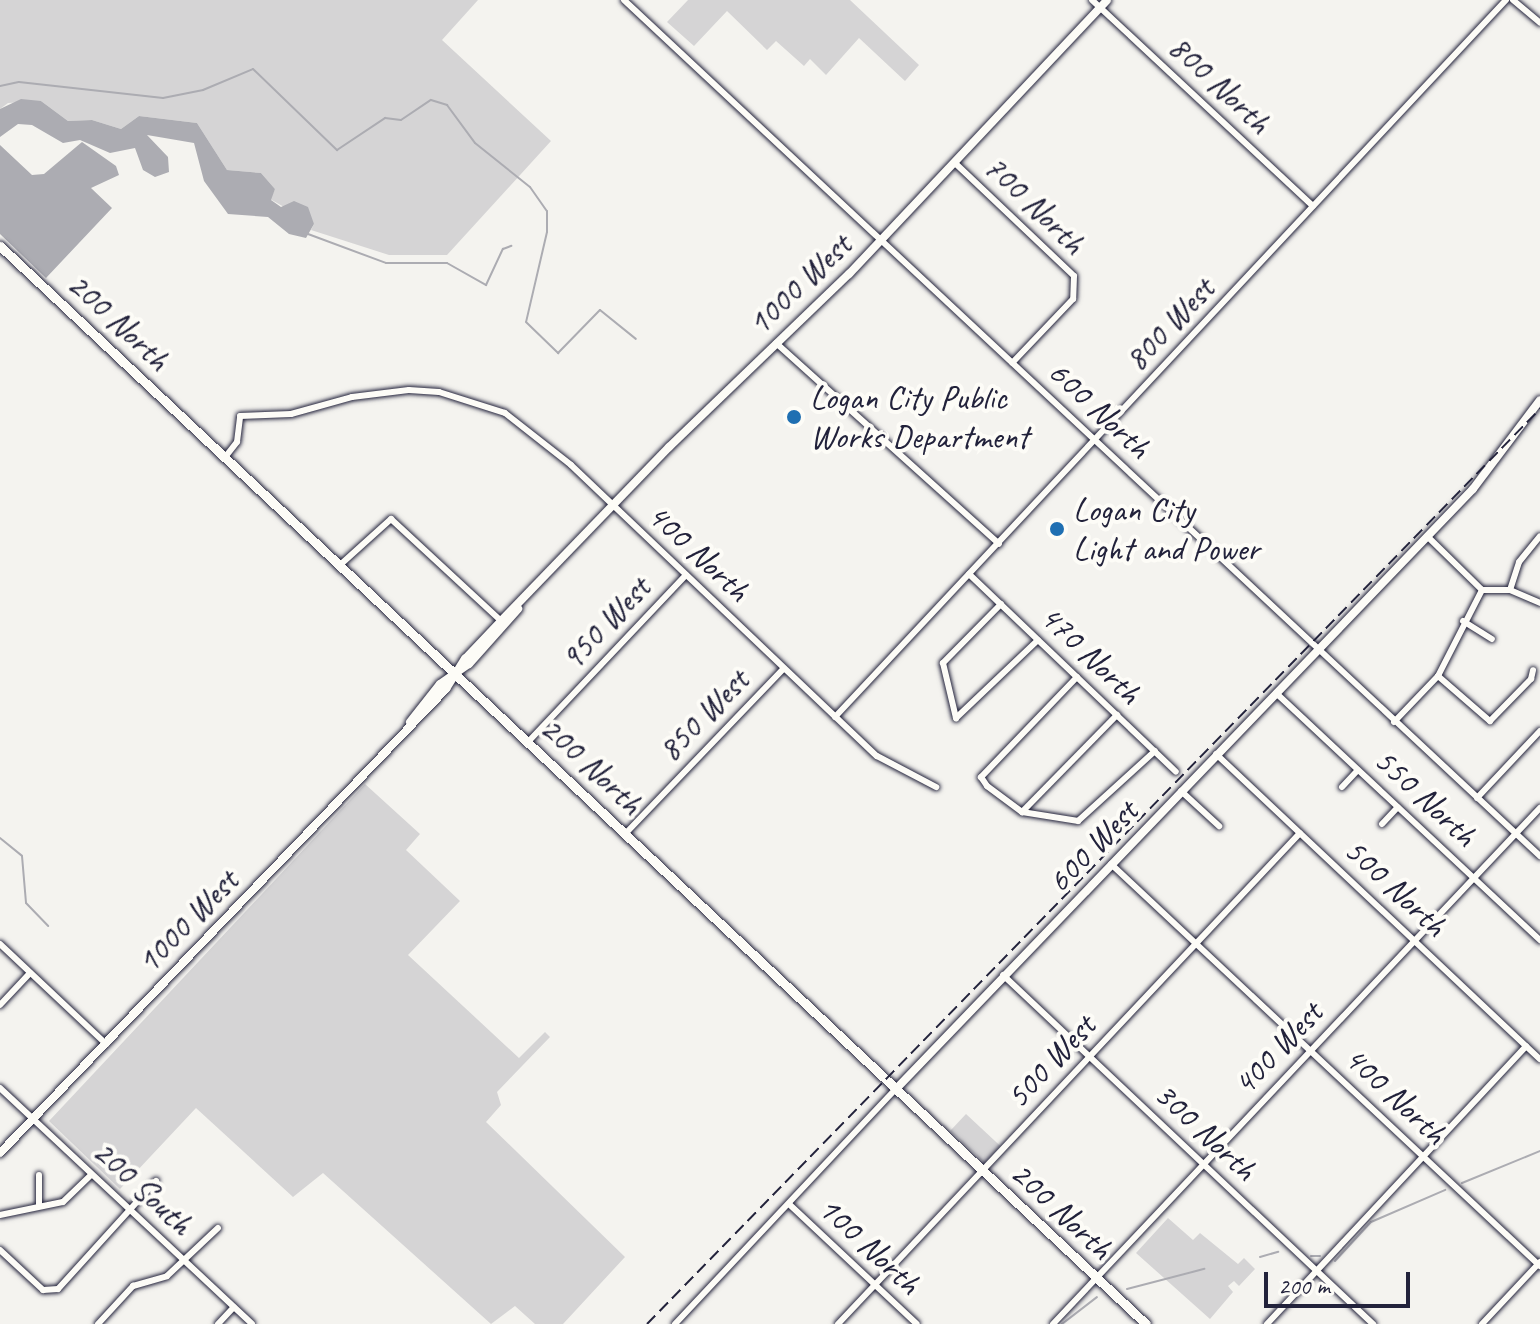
<!DOCTYPE html>
<style>
body{margin:0}
#map{position:relative;width:1540px;height:1324px;overflow:hidden;background:#f4f3ef;font-family:Caveat,sans-serif}
div>[style]{position:absolute}
.green>*{inset:0;background:#d5d4d5;transform-origin:0 0}
.water>*{inset:0;background:#acacb2}
.stream>*{height:2px;margin:-1px;padding:0 1px;transform-origin:1px;border-radius:1px;background:#acacb2}
.roads{filter:drop-shadow(0 0 2px #22223b) drop-shadow(0 0 2px #22223b)}
.minor>*{height:6px;margin:-3px;padding:0 3px;transform-origin:3px;border-radius:3px;background:#fdfcf7}
.major>*{height:8px;margin:-4px;padding:0 4px;transform-origin:4px;border-radius:4px;background:#fdfcf7}
.highway>*{height:9px;margin:-4.5px;padding:0 4.5px;transform-origin:4.5px;border-radius:4.5px;background:#fdfcf7}
.rail>*{height:2px;margin-top:-1px;transform-origin:0;background:repeating-linear-gradient(90deg,#22223b 0 12px,transparent 0 18px)}
.dots>*{width:22px;height:22px;translate:-50% -50%;box-sizing:border-box;border:4px solid #fdfcf7;border-radius:50%}
span{translate:-50% -50%;white-space:nowrap;text-align:center;line-height:1.15;-webkit-text-stroke:8px #fdfcf7;paint-order:stroke}
.street-label{font-size:34px;color:#22223b}
.poi-label{font-size:34px;color:#22223b}
.left{translate:0 -50%;text-align:left}
.scale{position:absolute;left:1264px;top:1272px;width:146px;height:36px;box-sizing:border-box;border:4px solid #22223b;border-top:0;padding-left:10px;font-size:24px;line-height:28px;white-space:nowrap;color:#22223b;-webkit-text-stroke:6px #fdfcf7;paint-order:stroke}
</style>
<div id="map">
<div class="green">
<i style="clip-path:polygon(0 0,478px 0,442px 40px,551px 141px,447px 255px,389px 255px,311px 230px,314px 224px,270px 199px,275px 189px,261px 173px,227px 170px,197px 123px,139px 116px,121px 129px,92px 120px,68px 121px,41px 101px,8px 103px,0 109px)"></i>
<i style="clip-path:polygon(688px 0,850px 0,919px 65px,905px 81px,859px 38px,826px 75px,810px 59px,804px 66px,776px 41px,767px 50px,727px 11px,694px 46px,667px 22px)"></i>
<i style="clip-path:polygon(365px 784px,420px 834px,406px 850px,460px 901px,408px 955px,519px 1058px,545px 1032px,550px 1037px,497px 1092px,501px 1105px,486px 1122px,625px 1257px,563px 1324px,535px 1324px,515px 1306px,491px 1324px,323px 1173px,293px 1197px,196px 1108px,120px 1189px,49px 1121px)"></i>
<i style="left:966px;top:1114px;width:47px;height:23px;rotate:43deg"></i>
<i style="clip-path:polygon(1168px 1218px,1193px 1240px,1200px 1233px,1238px 1264px,1244px 1258px,1255px 1269px,1239px 1286px,1234px 1281px,1228px 1286px,1233px 1292px,1210px 1319px,1136px 1253px)"></i>
</div>
<div class="water">
<i style="clip-path:polygon(21px 99px,41px 101px,68px 121px,92px 120px,121px 129px,139px 116px,197px 123px,227px 170px,261px 173px,275px 189px,271px 200px,281px 207px,294px 201px,308px 207px,314px 224px,306px 238px,289px 234px,268px 217px,228px 214px,204px 181px,194px 143px,147px 135px,168px 157px,169px 172px,155px 177px,143px 170px,135px 148px,110px 153px,80px 140px,63px 143px,32px 125px,18px 124px,0 137px,0 109px)"></i>
<i style="clip-path:polygon(82px 142px,116px 166px,119px 175px,91px 188px,112px 208px,46px 278px,0 234px,0 145px,32px 175px,44px 174px)"></i>
</div>
<div class="stream">
<i style="left:0;top:86px;width:19px;rotate:-12deg"></i>
<i style="left:19px;top:82px;width:145px;rotate:6.3deg"></i>
<i style="left:163px;top:98px;width:41px;rotate:-11.3deg"></i>
<i style="left:203px;top:90px;width:54px;rotate:-22.8deg"></i>
<i style="left:253px;top:69px;width:117px;rotate:44deg"></i>
<i style="left:337px;top:150px;width:58px;rotate:-33.7deg"></i>
<i style="left:385px;top:118px;width:16px;rotate:7deg"></i>
<i style="left:401px;top:120px;width:36px;rotate:-34deg"></i>
<i style="left:431px;top:100px;width:17px;rotate:17deg"></i>
<i style="left:447px;top:105px;width:47px;rotate:53.6deg"></i>
<i style="left:475px;top:143px;width:70px;rotate:38.7deg"></i>
<i style="left:530px;top:187px;width:29px;rotate:55deg"></i>
<i style="left:547px;top:211px;width:21px;rotate:90deg"></i>
<i style="left:547px;top:232px;width:92px;rotate:103.1deg"></i>
<i style="left:526px;top:322px;width:45px;rotate:44.1deg"></i>
<i style="left:558px;top:353px;width:60px;rotate:-45.7deg"></i>
<i style="left:600px;top:310px;width:46px;rotate:38.9deg"></i>
<i style="left:308px;top:234px;width:83px;rotate:20.4deg"></i>
<i style="left:386px;top:263px;width:61px"></i>
<i style="left:447px;top:263px;width:45px;rotate:29.4deg"></i>
<i style="left:486px;top:285px;width:40px;rotate:-65deg"></i>
<i style="left:503px;top:249px;width:9px;rotate:-21deg"></i>
<i style="left:0;top:838px;width:28px;rotate:39deg"></i>
<i style="left:22px;top:856px;width:47px;rotate:85.1deg"></i>
<i style="left:26px;top:903px;width:32px;rotate:46deg"></i>
<i style="left:1462px;top:1183px;width:84px;rotate:-22.3deg"></i>
<i style="left:1311px;top:1256px;width:9px"></i>
<i style="left:1260px;top:1257px;width:19px;rotate:-16deg"></i>
<i style="left:1335px;top:1261px;width:53px;rotate:-47.3deg"></i>
<i style="left:1371px;top:1222px;width:81px;rotate:-23.4deg"></i>
<i style="left:1127px;top:1289px;width:80px;rotate:-14.6deg"></i>
<i style="left:1062px;top:1324px;width:44px;rotate:-37.6deg"></i>
</div>
<div class="roads">
<div class="minor">
<i style="left:624px;top:0;width:1254px;rotate:43.06deg"></i>
<i style="left:1092px;top:0;width:302px;rotate:43deg"></i>
<i style="left:1513px;top:0;width:35px;rotate:40deg"></i>
<i style="left:955px;top:163px;width:164px;rotate:43.5deg"></i>
<i style="left:1074px;top:276px;width:23px;rotate:92deg"></i>
<i style="left:1073px;top:299px;width:88px;rotate:133.6deg"></i>
<i style="left:776px;top:343px;width:300px;rotate:42deg"></i>
<i style="left:226px;top:456px;width:18px;rotate:-52deg"></i>
<i style="left:237px;top:442px;width:26px;rotate:-83deg"></i>
<i style="left:240px;top:416px;width:51px;rotate:-2.2deg"></i>
<i style="left:291px;top:414px;width:63px;rotate:-15.6deg"></i>
<i style="left:352px;top:397px;width:57px;rotate:-7deg"></i>
<i style="left:409px;top:390px;width:30px;rotate:4deg"></i>
<i style="left:439px;top:392px;width:69px;rotate:17.7deg"></i>
<i style="left:505px;top:413px;width:84px;rotate:38.2deg"></i>
<i style="left:571px;top:465px;width:422px;rotate:43.6deg"></i>
<i style="left:877px;top:756px;width:67px;rotate:27.7deg"></i>
<i style="left:1427px;top:536px;width:77px;rotate:44.5deg"></i>
<i style="left:1482px;top:590px;width:28px"></i>
<i style="left:1510px;top:590px;width:33px;rotate:23deg"></i>
<i style="left:340px;top:565px;width:69px;rotate:-42deg"></i>
<i style="left:391px;top:519px;width:150px;rotate:42.8deg"></i>
<i style="left:969px;top:574px;width:286px;rotate:43.7deg"></i>
<i style="left:1510px;top:590px;width:29px;rotate:-72deg"></i>
<i style="left:1519px;top:562px;width:33px;rotate:-51deg"></i>
<i style="left:1001px;top:604px;width:83px;rotate:134.5deg"></i>
<i style="left:943px;top:663px;width:57px;rotate:76.7deg"></i>
<i style="left:956px;top:718px;width:113px;rotate:-43.6deg"></i>
<i style="left:1463px;top:621px;width:34px;rotate:32deg"></i>
<i style="left:1438px;top:676px;width:69px;rotate:40.9deg"></i>
<i style="left:1490px;top:721px;width:59px;rotate:-45.7deg"></i>
<i style="left:1531px;top:679px;width:9px;rotate:-77deg"></i>
<i style="left:1077px;top:677px;width:139px;rotate:133.8deg"></i>
<i style="left:981px;top:777px;width:11px;rotate:56deg"></i>
<i style="left:987px;top:786px;width:44px;rotate:36.6deg"></i>
<i style="left:1022px;top:812px;width:57px;rotate:9.1deg"></i>
<i style="left:1078px;top:821px;width:104px;rotate:-42.3deg"></i>
<i style="left:1276px;top:693px;width:362px;rotate:43.1deg"></i>
<i style="left:835px;top:717px;width:982px;rotate:-46.9deg"></i>
<i style="left:1394px;top:722px;width:64px;rotate:-46.3deg"></i>
<i style="left:1438px;top:676px;width:97px;rotate:-62.9deg"></i>
<i style="left:528px;top:742px;width:230px;rotate:-46.6deg"></i>
<i style="left:1216px;top:754px;width:445px;rotate:43.3deg"></i>
<i style="left:1342px;top:787px;width:23px;rotate:-47deg"></i>
<i style="left:1181px;top:791px;width:52px;rotate:42.6deg"></i>
<i style="left:1477px;top:798px;width:92px;rotate:-46.8deg"></i>
<i style="left:1022px;top:812px;width:136px;rotate:-45.6deg"></i>
<i style="left:1382px;top:824px;width:23px;rotate:-47deg"></i>
<i style="left:626px;top:833px;width:228px;rotate:-46.2deg"></i>
<i style="left:1111px;top:864px;width:588px;rotate:43.14deg"></i>
<i style="left:0;top:944px;width:146px;rotate:43.3deg"></i>
<i style="left:1003px;top:975px;width:509px;rotate:43.33deg"></i>
<i style="left:0;top:1005px;width:44px;rotate:-46.8deg"></i>
<i style="left:0;top:1088px;width:345px;rotate:43.1deg"></i>
<i style="left:39px;top:1175px;width:30px;rotate:90deg"></i>
<i style="left:789px;top:1204px;width:175px;rotate:43.2deg"></i>
<i style="left:0;top:1215px;width:64px;rotate:-11.7deg"></i>
<i style="left:63px;top:1202px;width:39px;rotate:-44deg"></i>
<i style="left:0;top:1250px;width:59px;rotate:42.9deg"></i>
<i style="left:43px;top:1290px;width:15px;rotate:-4deg"></i>
<i style="left:58px;top:1289px;width:146px;rotate:-47.8deg"></i>
<i style="left:98px;top:1324px;width:52px;rotate:-47.4deg"></i>
<i style="left:133px;top:1286px;width:35px;rotate:-16deg"></i>
<i style="left:167px;top:1276px;width:70px;rotate:-43.3deg"></i>
<i style="left:218px;top:1324px;width:23px;rotate:-47deg"></i>
<i style="left:675px;top:1324px;width:323px;rotate:-46.8deg"></i>
<i style="left:838px;top:1324px;width:674px;rotate:-46.74deg"></i>
<i style="left:1053px;top:1324px;width:710px;rotate:-46.66deg"></i>
<i style="left:1267px;top:1324px;width:380px;rotate:-47deg"></i>
<i style="left:1482px;top:1324px;width:85px;rotate:-46.9deg"></i>
</div>
<div class="major">
<i style="left:410px;top:722px;width:48px;rotate:-51.7deg"></i>
<i style="left:440px;top:684px;width:35px;rotate:-35deg"></i>
<i style="left:469px;top:664px;width:74px;rotate:-48.3deg"></i>
<i style="left:896px;top:1089px;width:832px;rotate:-46.12deg"></i>
<i style="left:1473px;top:489px;width:111px;rotate:-53deg"></i>
<i style="left:0;top:1153px;width:644px;rotate:-46.13deg"></i>
<i style="left:446px;top:689px;width:36px;rotate:-58deg"></i>
<i style="left:465px;top:659px;width:52px;rotate:-46.5deg"></i>
<i style="left:501px;top:621px;width:242px;rotate:-46deg"></i>
<i style="left:669px;top:447px;width:250px;rotate:-43.9deg"></i>
<i style="left:849px;top:274px;width:376px;rotate:-46.7deg"></i>
</div>
<div class="highway">
<i style="left:0;top:246px;width:1573px;rotate:43.25deg"></i>
</div>
</div>
<div class="rail">
<i style="left:647px;top:1324px;width:1279px;rotate:-45.7deg"></i>
</div>
<div class="dots">
<i style="left:794px;top:417px;background:#1f6fb2"></i>
<i style="left:1057px;top:529px;background:#1f6fb2"></i>
</div>
<div class="street-label">
<span style="left:1220px;top:84px;rotate:43deg">800 North</span>
<span style="left:1035px;top:204px;rotate:44deg">700 North</span>
<span style="left:799px;top:284px;rotate:-44deg">1000 West</span>
<span style="left:119px;top:321px;rotate:43deg">200 North</span>
<span style="left:1169px;top:324px;rotate:-47deg">800 West</span>
<span style="left:1100px;top:409px;rotate:43deg">600 North</span>
<span style="left:699px;top:552px;rotate:43deg">400 North</span>
<span style="left:605px;top:623px;rotate:-47deg">950 West</span>
<span style="left:1091px;top:654px;rotate:44deg">470 North</span>
<span style="left:703px;top:715px;rotate:-46deg">850 West</span>
<span style="left:592px;top:765px;rotate:43deg">200 North</span>
<span style="left:1426px;top:797px;rotate:43deg">550 North</span>
<span style="left:1092px;top:846px;rotate:-46deg">600 West</span>
<span style="left:1396px;top:887px;rotate:43deg">500 North</span>
<span style="left:187px;top:921px;rotate:-46deg">1000 West</span>
<span style="left:1277px;top:1048px;rotate:-47deg">400 West</span>
<span style="left:1050px;top:1061px;rotate:-47deg">500 West</span>
<span style="left:1396px;top:1095px;rotate:43deg">400 North</span>
<span style="left:1206px;top:1131px;rotate:43deg">300 North</span>
<span style="left:143px;top:1187px;rotate:43deg">200 South</span>
<span style="left:1062px;top:1210px;rotate:43deg">200 North</span>
<span style="left:870px;top:1245px;rotate:43deg">100 North</span>
</div>
<div class="poi-label">
<span class="left" style="left:810px;top:417px">Logan City Public<br>Works Department</span>
<span class="left" style="left:1073px;top:529px">Logan City<br>Light and Power</span>
</div>
<div class="scale">200 m</div>
</div>
